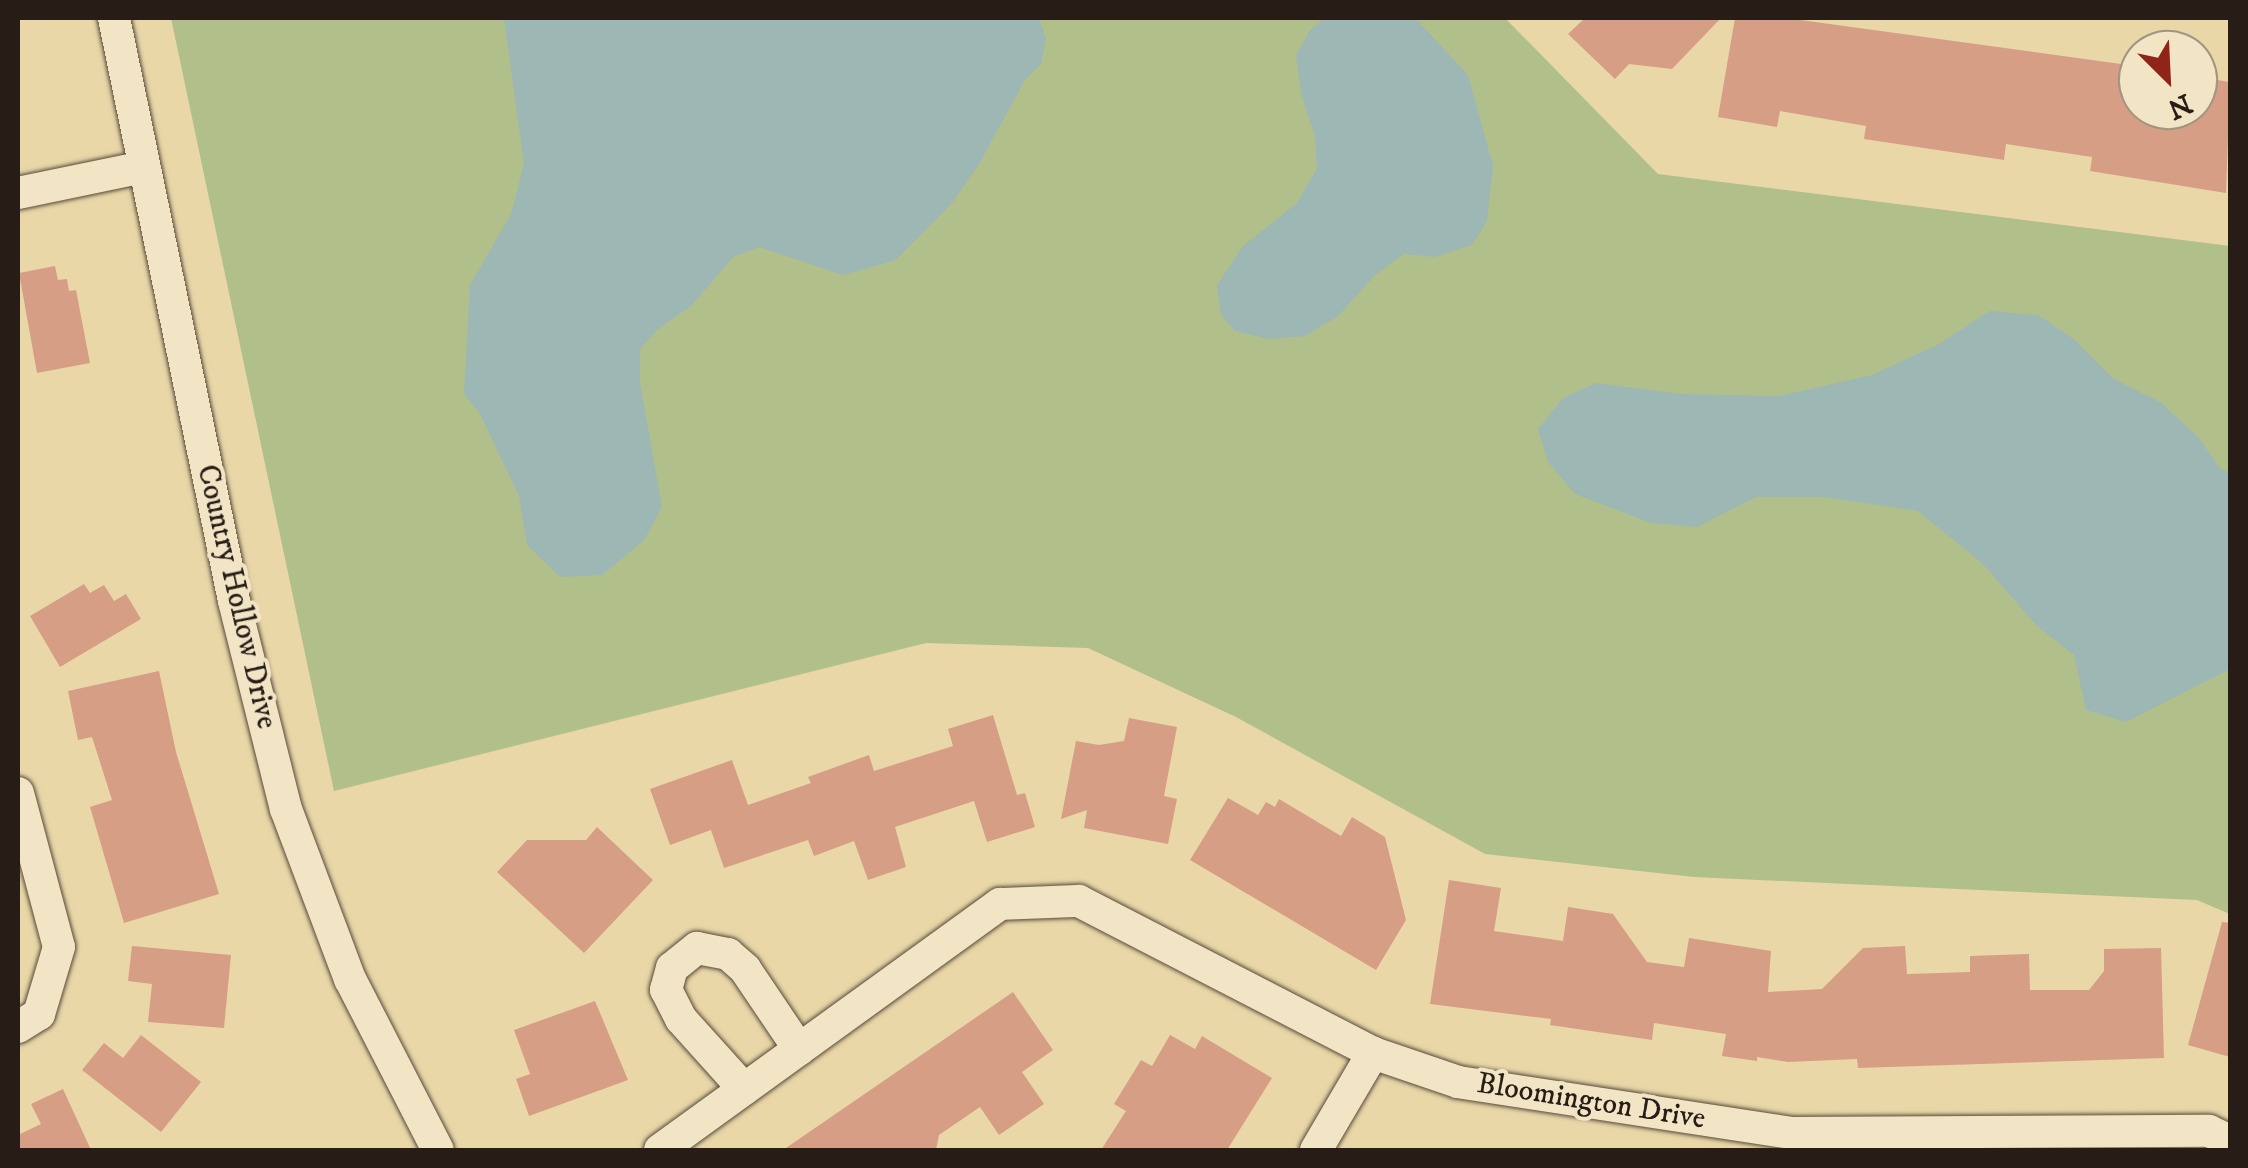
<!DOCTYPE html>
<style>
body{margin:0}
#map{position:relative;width:2248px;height:1168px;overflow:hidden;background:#e9d7a8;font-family:"IM FELL DW Pica",serif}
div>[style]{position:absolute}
.green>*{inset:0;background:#b1bf8b}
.water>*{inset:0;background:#9db7b4}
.building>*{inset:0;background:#d79e86}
.roads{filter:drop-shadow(0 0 2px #584b3a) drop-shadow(0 0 2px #584b3a)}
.street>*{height:32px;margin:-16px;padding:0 16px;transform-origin:16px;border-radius:16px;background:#f1e5c6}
span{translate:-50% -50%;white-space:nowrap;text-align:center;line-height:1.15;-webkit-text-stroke:8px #f1e5c6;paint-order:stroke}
.street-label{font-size:30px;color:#271c16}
.frame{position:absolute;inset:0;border:20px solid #271c16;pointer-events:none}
.north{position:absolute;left:2118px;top:30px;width:100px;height:100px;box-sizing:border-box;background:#f1e5c6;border:2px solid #a09580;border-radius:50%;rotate:156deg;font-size:28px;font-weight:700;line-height:40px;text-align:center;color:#271c16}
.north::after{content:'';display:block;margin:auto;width:35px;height:45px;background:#8f2418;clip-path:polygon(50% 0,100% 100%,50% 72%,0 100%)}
</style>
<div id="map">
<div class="green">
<i style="clip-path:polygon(171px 18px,1505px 18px,1658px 174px,2230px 246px,2230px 914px,2197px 900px,1694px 877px,1485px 854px,1236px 717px,1088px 648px,926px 643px,334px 791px)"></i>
</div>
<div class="water">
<i style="clip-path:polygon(504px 18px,1039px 18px,1046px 39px,1041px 64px,1025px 80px,979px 164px,952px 203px,896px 260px,843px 275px,759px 247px,733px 257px,691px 306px,658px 329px,640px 349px,640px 383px,662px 507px,644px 540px,602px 575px,560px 577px,527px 545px,519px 496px,479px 412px,464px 394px,470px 285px,511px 214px,524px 164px)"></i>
<i style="clip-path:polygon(1325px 18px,1415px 18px,1468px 75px,1493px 166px,1487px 221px,1472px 245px,1435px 257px,1404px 254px,1375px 275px,1338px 316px,1305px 336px,1269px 339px,1235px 331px,1221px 315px,1217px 285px,1243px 246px,1297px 203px,1317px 168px,1315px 137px,1301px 93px,1296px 56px,1310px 30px)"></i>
<i style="clip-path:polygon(1990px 311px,2038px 315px,2075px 340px,2114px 379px,2160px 402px,2198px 437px,2220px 468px,2230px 473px,2230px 669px,2126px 722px,2086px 710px,2074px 655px,2036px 625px,1982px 563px,1918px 511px,1825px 497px,1756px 497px,1697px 527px,1651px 523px,1575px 494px,1548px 462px,1538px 429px,1563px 398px,1596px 383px,1681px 394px,1779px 396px,1872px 375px,1937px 345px)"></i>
</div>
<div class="building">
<i style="clip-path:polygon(1585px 18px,1721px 18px,1672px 69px,1629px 64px,1615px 79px,1568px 34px)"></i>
<i style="clip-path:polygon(1735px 18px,1786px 18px,2121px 64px,2138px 69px,2138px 110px,2198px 110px,2198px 77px,2230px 82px,2226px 193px,2090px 171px,2092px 157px,2006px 144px,2004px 160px,1864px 139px,1866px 126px,1780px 111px,1777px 127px,1718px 117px)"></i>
<i style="clip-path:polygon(55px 266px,58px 280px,67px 279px,69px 291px,76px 290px,90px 363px,37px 373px,19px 273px)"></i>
<i style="clip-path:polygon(84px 584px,90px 593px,104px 585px,114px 601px,126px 594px,141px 619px,60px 667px,30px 616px)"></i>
<i style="clip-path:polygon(159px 671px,176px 752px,219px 894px,124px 923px,90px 807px,112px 800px,92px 737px,78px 740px,68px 691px)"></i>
<i style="clip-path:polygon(993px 715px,1017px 795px,1025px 793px,1035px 827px,987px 842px,974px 801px,895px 827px,906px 867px,868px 880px,854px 841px,814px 856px,808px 840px,724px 868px,711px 830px,670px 845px,650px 789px,732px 760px,748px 805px,811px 783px,808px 777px,869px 755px,874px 771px,953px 746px,948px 729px)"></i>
<i style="clip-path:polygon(1129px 718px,1177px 727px,1164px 796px,1177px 799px,1168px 844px,1084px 828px,1087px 810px,1061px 819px,1076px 741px,1099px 745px,1124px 741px)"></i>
<i style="clip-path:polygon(1228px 798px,1258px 815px,1266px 802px,1275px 807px,1279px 799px,1341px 836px,1352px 817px,1385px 837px,1406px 920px,1376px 970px,1190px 860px)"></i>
<i style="clip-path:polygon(597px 827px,653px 880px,584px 953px,497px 872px,527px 840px,586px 840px)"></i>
<i style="clip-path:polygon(1449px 880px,1501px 888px,1494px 931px,1563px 941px,1568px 907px,1613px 914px,1647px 962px,1684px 967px,1689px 938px,1771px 951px,1768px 992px,1822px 989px,1863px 948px,1905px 946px,1907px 974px,1970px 972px,1970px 956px,2029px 954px,2030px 990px,2089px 990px,2104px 971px,2104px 949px,2161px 948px,2164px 1058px,1858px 1068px,1857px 1059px,1788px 1062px,1757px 1057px,1757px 1061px,1722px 1056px,1726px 1034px,1654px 1023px,1652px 1040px,1550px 1025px,1551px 1019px,1430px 1004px)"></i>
<i style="clip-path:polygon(2222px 922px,2230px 923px,2230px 1057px,2188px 1045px)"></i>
<i style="clip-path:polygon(132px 946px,231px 955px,224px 1028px,148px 1022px,152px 984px,128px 981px)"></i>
<i style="clip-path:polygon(1013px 992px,1053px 1050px,1022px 1072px,1044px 1104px,999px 1135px,980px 1107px,939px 1135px,936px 1150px,783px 1150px)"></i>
<i style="clip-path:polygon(595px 1001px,628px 1080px,529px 1116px,516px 1079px,530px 1074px,514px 1030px)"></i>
<i style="clip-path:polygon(141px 1035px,201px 1082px,161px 1132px,82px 1070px,104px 1043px,123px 1058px)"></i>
<i style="clip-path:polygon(1170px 1035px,1195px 1049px,1202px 1036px,1272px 1078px,1227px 1150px,1101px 1150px,1126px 1111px,1114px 1104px,1141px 1060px,1152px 1066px)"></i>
<i style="clip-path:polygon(63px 1089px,91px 1150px,18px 1150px,18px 1135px,41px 1124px,31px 1104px)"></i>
</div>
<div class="roads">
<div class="street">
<i style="left:114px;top:18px;width:595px;rotate:78.37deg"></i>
<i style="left:234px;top:601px;width:214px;rotate:76deg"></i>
<i style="left:286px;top:809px;width:182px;rotate:69.4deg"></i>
<i style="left:350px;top:979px;width:192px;rotate:62.8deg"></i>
<i style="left:18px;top:193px;width:129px;rotate:-11.7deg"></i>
<i style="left:18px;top:793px;width:159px;rotate:75.1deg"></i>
<i style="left:59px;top:947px;width:70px;rotate:106.6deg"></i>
<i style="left:39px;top:1014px;width:25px;rotate:148deg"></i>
<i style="left:744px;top:1089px;width:94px;rotate:-132deg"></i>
<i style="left:681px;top:1019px;width:33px;rotate:-117deg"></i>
<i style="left:666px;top:990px;width:23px;rotate:-75deg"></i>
<i style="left:672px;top:968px;width:32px;rotate:-39deg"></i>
<i style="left:697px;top:948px;width:32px;rotate:11deg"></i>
<i style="left:728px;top:954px;width:23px;rotate:41deg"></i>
<i style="left:745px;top:969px;width:97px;rotate:56deg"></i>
<i style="left:660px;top:1150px;width:420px;rotate:-35.9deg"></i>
<i style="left:1000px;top:904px;width:79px;rotate:-2.2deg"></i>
<i style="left:1079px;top:901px;width:331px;rotate:27.3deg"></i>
<i style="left:1373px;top:1053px;width:90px;rotate:18.8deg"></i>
<i style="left:1458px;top:1082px;width:337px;rotate:8.7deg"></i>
<i style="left:1791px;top:1133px;width:418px;rotate:-0.3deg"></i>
<i style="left:2209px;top:1131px;width:23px;rotate:25deg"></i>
<i style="left:1316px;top:1150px;width:113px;rotate:-59.6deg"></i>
</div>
</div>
<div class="street-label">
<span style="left:236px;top:597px;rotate:77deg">Country Hollow Drive</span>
<span style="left:1591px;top:1102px;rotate:9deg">Bloomington Drive</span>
</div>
<div class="frame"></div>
<div class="north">N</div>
</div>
